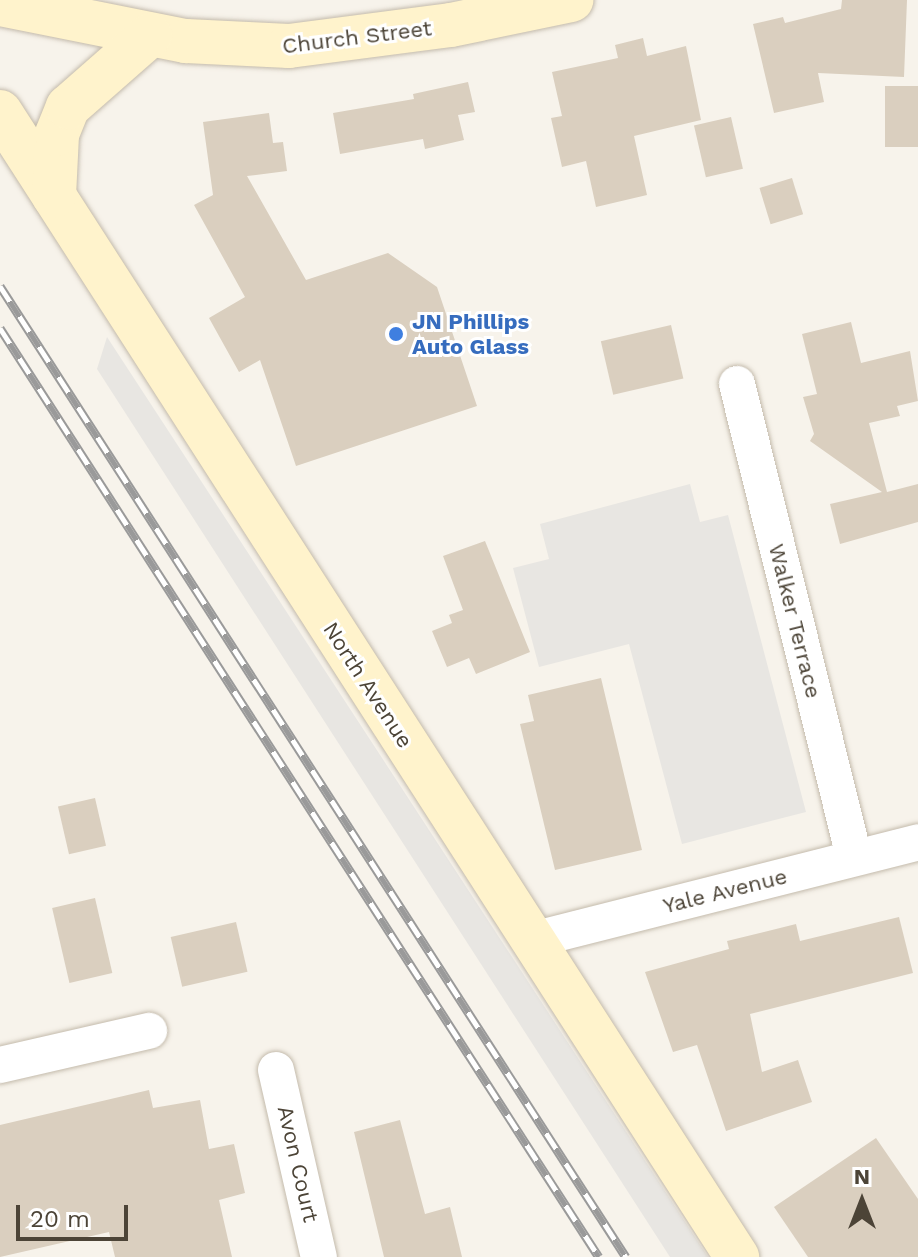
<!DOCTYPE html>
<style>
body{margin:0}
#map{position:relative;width:918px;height:1257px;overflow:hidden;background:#f7f3eb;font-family:"Work Sans",sans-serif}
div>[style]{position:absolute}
.parking>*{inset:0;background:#e8e6e2}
.building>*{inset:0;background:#dacfbf;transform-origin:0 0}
.roads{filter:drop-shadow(0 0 2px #c4bbac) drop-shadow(0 0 2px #c4bbac)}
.minor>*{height:36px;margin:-18px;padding:0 18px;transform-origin:18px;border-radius:18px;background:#fff}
.secondary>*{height:44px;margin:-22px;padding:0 22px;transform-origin:22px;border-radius:22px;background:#fff3cc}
.rail>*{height:9px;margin-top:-4.5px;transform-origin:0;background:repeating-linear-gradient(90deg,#fff 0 18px,#9a9a9a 0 36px);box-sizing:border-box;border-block:2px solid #9a9a9a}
.dots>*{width:22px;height:22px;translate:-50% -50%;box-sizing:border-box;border:4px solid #fff;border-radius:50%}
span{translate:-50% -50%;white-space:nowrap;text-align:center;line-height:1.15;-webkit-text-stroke:6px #fff;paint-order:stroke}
.street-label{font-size:22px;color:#4c4437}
.shop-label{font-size:22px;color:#366cbe;font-weight:700}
.left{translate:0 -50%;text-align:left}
.north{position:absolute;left:822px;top:1161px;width:80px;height:80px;-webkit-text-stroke:6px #fff;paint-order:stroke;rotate:0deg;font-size:22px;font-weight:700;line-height:32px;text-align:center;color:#4c4437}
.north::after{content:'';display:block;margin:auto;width:28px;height:36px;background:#4c4437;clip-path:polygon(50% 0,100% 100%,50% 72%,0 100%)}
.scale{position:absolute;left:16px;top:1205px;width:112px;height:36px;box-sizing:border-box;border:4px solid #4c4437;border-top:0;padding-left:10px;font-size:24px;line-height:28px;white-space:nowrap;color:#4c4437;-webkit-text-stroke:6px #fff;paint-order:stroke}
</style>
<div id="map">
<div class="parking">
<i style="clip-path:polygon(107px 337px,708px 1257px,670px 1257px,97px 369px)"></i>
<i style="clip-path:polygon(690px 484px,700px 522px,728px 515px,806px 812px,682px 844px,629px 644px,539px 667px,513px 568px,549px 559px,540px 524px)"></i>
</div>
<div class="building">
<i style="clip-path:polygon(842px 0,907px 0,904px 77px,818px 73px,824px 102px,774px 113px,753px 24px,783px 17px,785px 23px,841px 9px)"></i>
<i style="clip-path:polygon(643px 38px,647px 56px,686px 46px,701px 120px,634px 136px,647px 195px,596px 207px,586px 161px,562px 167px,551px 118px,562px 116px,552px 72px,618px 58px,615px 45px)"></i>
<i style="clip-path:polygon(468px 82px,475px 112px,458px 115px,464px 140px,425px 149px,423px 139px,340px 154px,333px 113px,414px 99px,413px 94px)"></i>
<i style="left:918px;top:86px;width:61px;height:33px;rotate:90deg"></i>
<i style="clip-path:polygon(269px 113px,273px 143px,283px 142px,287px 171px,247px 176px,306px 280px,388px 253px,437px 287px,477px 406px,296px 466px,260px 360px,239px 372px,209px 318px,245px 297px,194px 205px,213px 195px,203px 122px)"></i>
<i style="left:731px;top:117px;width:53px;height:38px;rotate:77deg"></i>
<i style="left:792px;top:178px;width:38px;height:34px;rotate:73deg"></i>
<i style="clip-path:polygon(851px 322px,861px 363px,910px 351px,918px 401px,897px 406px,900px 416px,869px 423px,887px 492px,918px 484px,918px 522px,840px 544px,830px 504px,882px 492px,810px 441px,814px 434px,803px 397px,817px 394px,802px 334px)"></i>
<i style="left:671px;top:325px;width:55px;height:72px;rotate:77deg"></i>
<i style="clip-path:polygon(485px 541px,530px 652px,476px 674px,469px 658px,447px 667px,432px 631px,452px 623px,449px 615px,463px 610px,443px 556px)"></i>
<i style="clip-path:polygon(601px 678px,642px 850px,555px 870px,520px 724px,534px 721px,528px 695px)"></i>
<i style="left:95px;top:798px;width:49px;height:38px;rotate:77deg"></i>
<i style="left:95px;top:898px;width:77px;height:44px;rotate:77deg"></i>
<i style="clip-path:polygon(899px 917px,913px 973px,750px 1014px,762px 1072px,798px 1060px,812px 1102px,726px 1131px,697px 1045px,673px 1052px,645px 972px,729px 949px,727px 941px,796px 924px,800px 941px)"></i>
<i style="left:236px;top:922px;width:51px;height:67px;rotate:77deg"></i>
<i style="clip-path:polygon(149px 1090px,153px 1108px,200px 1100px,209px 1149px,234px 1144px,245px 1193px,219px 1200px,232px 1257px,115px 1257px,109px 1232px,0 1257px,0 1125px)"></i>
<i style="clip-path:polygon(400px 1120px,425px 1214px,450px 1207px,462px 1257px,384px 1257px,354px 1132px)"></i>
<i style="clip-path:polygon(876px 1138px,918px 1199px,918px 1257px,808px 1257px,774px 1207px)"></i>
</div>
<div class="roads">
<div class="minor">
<i style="left:737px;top:384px;width:488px;rotate:76.1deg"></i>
<i style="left:532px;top:940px;width:398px;rotate:-14.2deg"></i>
<i style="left:0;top:1065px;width:153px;rotate:-12.9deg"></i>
<i style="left:276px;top:1070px;width:192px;rotate:77.1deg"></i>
</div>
<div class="secondary">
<i style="left:0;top:4px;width:190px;rotate:11.3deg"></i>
<i style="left:186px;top:41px;width:103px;rotate:2.8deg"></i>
<i style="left:289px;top:46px;width:163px;rotate:-7.4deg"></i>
<i style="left:451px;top:25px;width:123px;rotate:-11.8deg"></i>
<i style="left:0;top:112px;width:1362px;rotate:57.23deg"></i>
<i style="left:54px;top:196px;width:62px;rotate:-87.2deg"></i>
<i style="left:57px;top:134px;width:29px;rotate:-68deg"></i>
<i style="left:68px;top:107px;width:109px;rotate:-41.3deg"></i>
</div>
</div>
<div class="rail">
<i style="left:0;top:286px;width:1155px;rotate:57.19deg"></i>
<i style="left:0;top:328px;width:1105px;rotate:57.19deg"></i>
</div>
<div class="dots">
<i style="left:396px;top:334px;background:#3f7fe0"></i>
</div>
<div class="street-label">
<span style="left:357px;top:37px;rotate:-7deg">Church Street</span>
<span style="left:795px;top:621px;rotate:76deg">Walker Terrace</span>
<span style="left:368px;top:685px;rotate:57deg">North Avenue</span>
<span style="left:725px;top:891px;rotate:-14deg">Yale Avenue</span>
<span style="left:298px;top:1164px;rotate:77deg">Avon Court</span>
</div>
<div class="shop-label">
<span class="left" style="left:412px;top:334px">JN Phillips<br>Auto Glass</span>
</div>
<div class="north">N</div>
<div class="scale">20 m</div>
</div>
